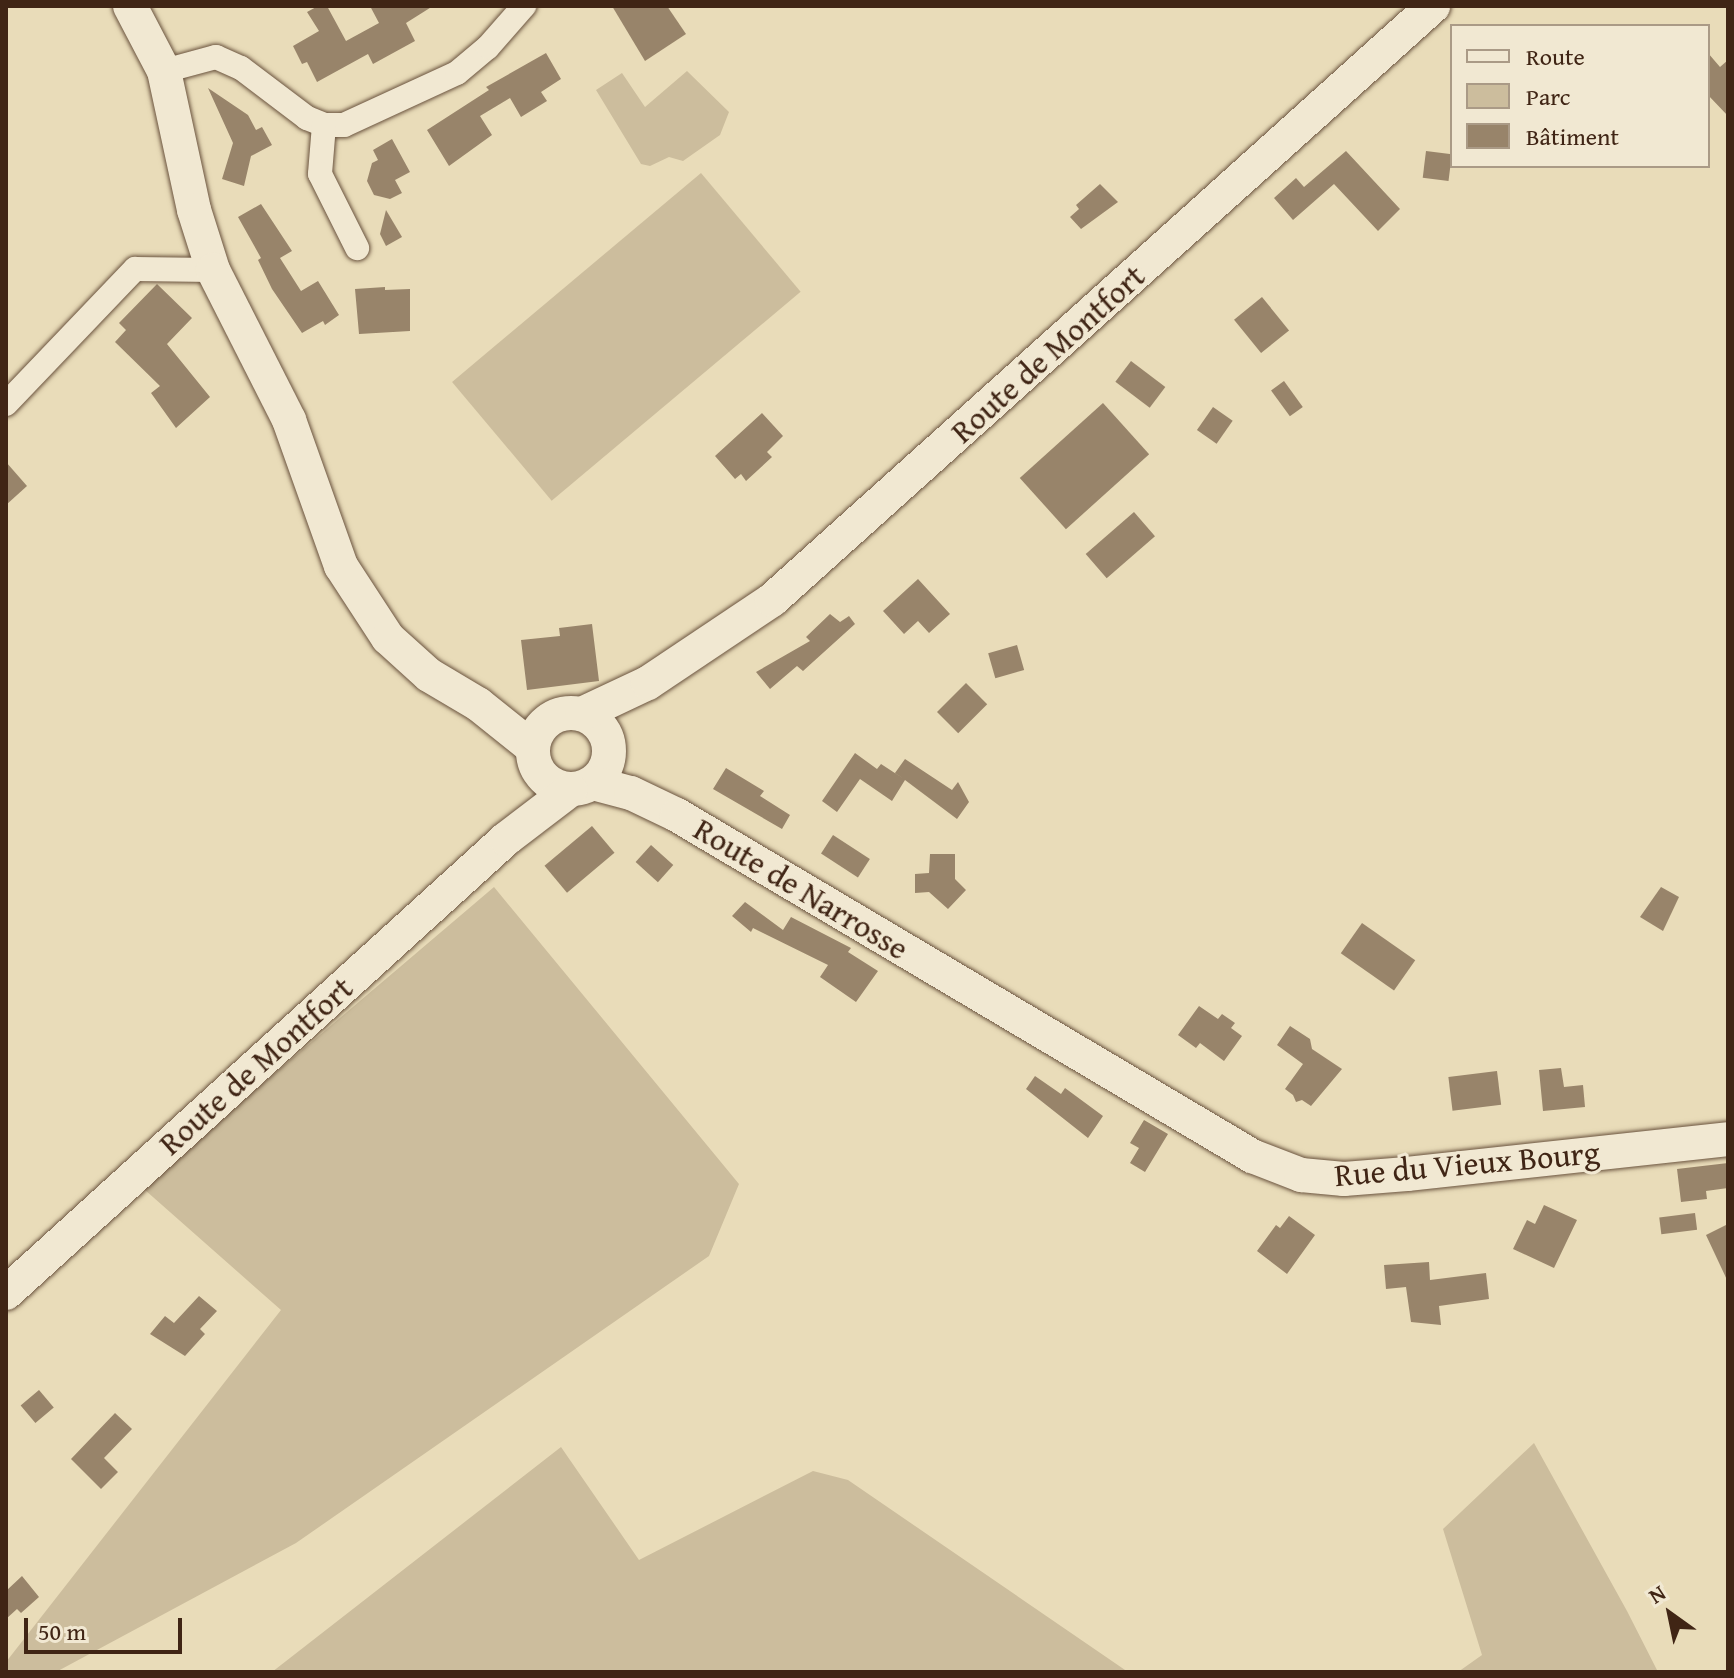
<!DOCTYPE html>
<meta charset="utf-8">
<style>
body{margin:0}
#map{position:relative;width:1734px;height:1678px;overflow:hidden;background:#e9dcb9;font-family:"Gentium Book Plus",serif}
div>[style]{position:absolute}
.green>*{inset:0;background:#ccbd9d;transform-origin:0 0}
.building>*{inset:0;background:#98846a;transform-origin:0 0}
.roads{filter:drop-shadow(0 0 2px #6a533e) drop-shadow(0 0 2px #6a533e)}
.street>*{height:24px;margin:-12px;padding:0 12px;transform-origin:12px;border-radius:12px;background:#f1e8d2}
.secondary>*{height:34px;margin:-17px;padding:0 17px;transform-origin:17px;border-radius:17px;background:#f1e8d2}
.secondary>.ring{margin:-17px;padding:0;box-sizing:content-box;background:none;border:34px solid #f1e8d2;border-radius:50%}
span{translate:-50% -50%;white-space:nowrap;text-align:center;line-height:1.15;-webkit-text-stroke:6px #f1e8d2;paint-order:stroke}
.street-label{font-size:32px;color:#402515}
.frame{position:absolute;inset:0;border:8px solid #402515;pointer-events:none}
.legend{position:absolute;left:1450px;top:24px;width:260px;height:144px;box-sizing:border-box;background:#f1e8d2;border:2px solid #aa9a86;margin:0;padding:10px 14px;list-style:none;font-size:24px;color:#402515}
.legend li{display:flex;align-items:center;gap:16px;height:40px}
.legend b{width:40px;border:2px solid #aa9a86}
.north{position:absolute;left:1630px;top:1574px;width:80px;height:80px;-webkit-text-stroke:6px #f1e8d2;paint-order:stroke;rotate:327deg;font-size:22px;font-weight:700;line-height:32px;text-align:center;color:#402515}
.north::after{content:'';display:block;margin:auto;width:28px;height:36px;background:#402515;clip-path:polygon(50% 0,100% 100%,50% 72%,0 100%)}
.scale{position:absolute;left:24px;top:1618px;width:158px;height:36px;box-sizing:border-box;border:4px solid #402515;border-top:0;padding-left:10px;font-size:24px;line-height:28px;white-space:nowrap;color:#402515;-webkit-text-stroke:6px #f1e8d2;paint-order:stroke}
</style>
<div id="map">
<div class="green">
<i style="clip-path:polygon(687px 71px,729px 112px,720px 135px,683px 161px,669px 157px,650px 166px,641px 164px,596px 90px,622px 73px,645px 107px)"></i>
<i style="left:701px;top:173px;width:155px;height:325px;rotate:50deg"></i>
<i style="clip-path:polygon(494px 887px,739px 1184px,709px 1256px,296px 1543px,56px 1672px,6px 1672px,6px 1662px,281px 1310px,145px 1190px,147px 1182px)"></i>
<i style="clip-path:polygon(1534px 1443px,1627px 1611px,1658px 1672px,1458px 1672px,1482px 1655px,1443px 1529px)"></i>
<i style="clip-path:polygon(561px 1447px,639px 1560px,813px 1471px,848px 1480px,1128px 1672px,272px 1672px)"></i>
</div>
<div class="building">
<i style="clip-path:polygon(318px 6px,327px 6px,346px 41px,379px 23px,370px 6px,433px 6px,406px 23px,415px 41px,373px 64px,368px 54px,317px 82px,307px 62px,302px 64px,293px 46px,319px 31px,307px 12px)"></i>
<i style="clip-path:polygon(612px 6px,667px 6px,686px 34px,645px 61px)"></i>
<i style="clip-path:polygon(546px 53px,561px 79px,541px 92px,547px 101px,521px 117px,510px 98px,480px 116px,492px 135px,449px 166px,427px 130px,489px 90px,486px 87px)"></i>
<i style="clip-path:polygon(1708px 53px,1720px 67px,1728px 60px,1728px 116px,1708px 95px)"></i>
<i style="clip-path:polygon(208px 88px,248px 115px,256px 130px,262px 127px,272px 145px,251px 156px,244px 186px,222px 179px,233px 143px)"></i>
<i style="clip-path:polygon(392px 139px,410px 172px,395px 180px,402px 193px,390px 199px,374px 195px,367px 181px,372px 163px,378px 160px,373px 150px)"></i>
<i style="clip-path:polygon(1346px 151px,1400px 209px,1378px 231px,1334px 184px,1293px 220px,1274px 198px,1296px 178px,1304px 187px)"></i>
<i style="left:1426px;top:151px;width:26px;height:27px;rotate:7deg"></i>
<i style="clip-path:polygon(1100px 184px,1118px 202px,1081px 229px,1070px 217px,1079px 209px,1076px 205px)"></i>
<i style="clip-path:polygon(261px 204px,292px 251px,280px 258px,301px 291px,318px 281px,339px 315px,325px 325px,323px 321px,302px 333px,272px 289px,258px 260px,261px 258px,238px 217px)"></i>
<i style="clip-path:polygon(386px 210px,402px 237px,386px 246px,380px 234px)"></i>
<i style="clip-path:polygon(157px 284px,192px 318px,167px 344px,210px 397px,176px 428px,151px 393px,160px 386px,115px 342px,126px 330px,119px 323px)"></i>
<i style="clip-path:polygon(385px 287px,385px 290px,410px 289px,410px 331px,359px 334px,355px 289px)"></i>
<i style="left:1262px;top:297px;width:43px;height:36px;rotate:51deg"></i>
<i style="left:1131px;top:361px;width:43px;height:26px;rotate:37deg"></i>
<i style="left:1284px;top:381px;width:32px;height:16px;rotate:54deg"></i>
<i style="left:1103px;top:403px;width:69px;height:112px;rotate:48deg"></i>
<i style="left:1213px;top:407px;width:24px;height:28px;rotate:35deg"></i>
<i style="clip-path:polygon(762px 413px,783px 436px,767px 452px,772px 457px,746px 481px,741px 474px,735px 479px,715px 456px)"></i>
<i style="clip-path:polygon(6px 462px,27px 486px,6px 505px)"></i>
<i style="left:1134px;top:512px;width:32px;height:64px;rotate:49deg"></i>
<i style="clip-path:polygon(918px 579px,950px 614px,929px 633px,918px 621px,904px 634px,883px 611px)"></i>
<i style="clip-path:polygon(830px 614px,840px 622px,849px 616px,855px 624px,803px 671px,797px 666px,770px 689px,756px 672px,810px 641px,806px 637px)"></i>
<i style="clip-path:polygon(592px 624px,599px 681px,527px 690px,521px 640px,560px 636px,559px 628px)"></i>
<i style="left:1017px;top:645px;width:26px;height:30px;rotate:74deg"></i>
<i style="left:966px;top:683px;width:30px;height:41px;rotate:45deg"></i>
<i style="clip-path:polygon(855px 753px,877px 769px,881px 764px,904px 779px,895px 773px,905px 759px,952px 790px,958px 782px,969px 802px,957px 819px,905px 780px,892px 801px,860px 779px,837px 812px,822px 801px)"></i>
<i style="clip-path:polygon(726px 768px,764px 791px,760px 796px,790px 815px,782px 829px,713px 789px)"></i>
<i style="left:592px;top:826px;width:35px;height:62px;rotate:50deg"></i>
<i style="left:833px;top:835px;width:44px;height:22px;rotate:33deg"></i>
<i style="left:651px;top:845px;width:30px;height:23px;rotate:42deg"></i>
<i style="clip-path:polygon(930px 854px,955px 854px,955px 879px,966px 890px,948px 909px,929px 892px,915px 893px,915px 874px,929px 873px)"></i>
<i style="clip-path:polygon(1661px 887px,1679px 897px,1663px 931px,1640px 917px)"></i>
<i style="clip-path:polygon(745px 902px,783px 930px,791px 917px,851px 948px,848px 952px,878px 971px,856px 1002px,820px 977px,828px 965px,753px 928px,751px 932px,732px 916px)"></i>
<i style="left:1362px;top:923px;width:65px;height:37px;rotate:35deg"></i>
<i style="clip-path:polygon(1199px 1006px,1218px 1019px,1222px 1014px,1235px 1023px,1231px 1028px,1242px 1036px,1224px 1061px,1200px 1043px,1196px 1048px,1178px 1035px)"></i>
<i style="clip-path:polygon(1290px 1026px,1310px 1039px,1312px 1049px,1342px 1069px,1311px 1106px,1302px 1100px,1296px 1102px,1293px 1095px,1285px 1089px,1303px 1064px,1277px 1045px)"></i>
<i style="clip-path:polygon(1561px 1068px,1564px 1087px,1583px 1085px,1585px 1107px,1543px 1111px,1539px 1070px)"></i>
<i style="left:1497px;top:1071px;width:34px;height:49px;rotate:83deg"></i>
<i style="clip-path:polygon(1035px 1076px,1061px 1094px,1065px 1088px,1103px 1116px,1088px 1138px,1026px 1089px)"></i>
<i style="clip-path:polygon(1144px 1120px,1168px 1134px,1145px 1172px,1130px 1163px,1139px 1148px,1130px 1143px)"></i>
<i style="clip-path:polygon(1728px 1163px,1728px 1188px,1706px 1191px,1707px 1199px,1681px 1202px,1677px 1169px)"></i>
<i style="clip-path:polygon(1544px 1205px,1577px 1220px,1554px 1268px,1513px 1249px,1527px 1220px,1535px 1224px)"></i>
<i style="left:1695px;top:1213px;width:17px;height:36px;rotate:83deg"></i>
<i style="clip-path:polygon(1289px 1216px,1315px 1235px,1287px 1274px,1257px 1251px,1276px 1225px,1280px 1228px)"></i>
<i style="clip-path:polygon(1728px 1224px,1728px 1282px,1706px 1235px)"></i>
<i style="clip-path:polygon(1429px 1262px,1430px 1280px,1486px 1273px,1489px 1299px,1439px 1306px,1441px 1325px,1411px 1322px,1406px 1287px,1386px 1289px,1384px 1265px)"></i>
<i style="clip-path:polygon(199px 1296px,217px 1311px,200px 1329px,205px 1334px,185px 1356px,150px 1334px,165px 1316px,174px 1323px)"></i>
<i style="left:39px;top:1390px;width:23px;height:24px;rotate:50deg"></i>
<i style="clip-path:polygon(115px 1413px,132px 1429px,104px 1458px,118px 1472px,101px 1489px,71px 1459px)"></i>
<i style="clip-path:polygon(22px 1576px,39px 1597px,21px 1613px,17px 1609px,6px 1619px,6px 1591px)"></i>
</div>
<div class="roads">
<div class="street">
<i style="left:164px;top:71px;width:54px;rotate:-15.1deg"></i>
<i style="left:216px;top:57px;width:27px;rotate:24deg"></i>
<i style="left:241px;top:68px;width:83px;rotate:37.1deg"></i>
<i style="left:307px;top:118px;width:18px;rotate:22deg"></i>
<i style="left:324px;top:125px;width:20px"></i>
<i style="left:344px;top:125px;width:124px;rotate:-24.7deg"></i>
<i style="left:457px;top:73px;width:40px;rotate:-40deg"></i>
<i style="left:488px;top:47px;width:55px;rotate:-48.7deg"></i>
<i style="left:324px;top:125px;width:49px;rotate:94.7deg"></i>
<i style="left:320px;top:174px;width:83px;rotate:63.4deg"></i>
<i style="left:6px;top:404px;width:187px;rotate:-46.3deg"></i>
<i style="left:135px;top:269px;width:78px;rotate:0.7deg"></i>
</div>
<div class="secondary">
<i style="left:130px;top:6px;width:73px;rotate:62.4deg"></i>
<i style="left:164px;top:71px;width:142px;rotate:77.8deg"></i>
<i style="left:194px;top:210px;width:63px;rotate:72.4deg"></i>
<i style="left:213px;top:270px;width:168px;rotate:63.1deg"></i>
<i style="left:289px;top:420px;width:155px;rotate:70.4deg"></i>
<i style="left:341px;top:566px;width:86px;rotate:56.9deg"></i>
<i style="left:388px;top:638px;width:55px;rotate:42.1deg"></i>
<i style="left:429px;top:675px;width:57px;rotate:30.6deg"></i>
<i style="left:478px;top:704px;width:70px;rotate:38.7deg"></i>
<i class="ring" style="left:533px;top:713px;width:42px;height:42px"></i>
<i style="left:582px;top:714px;width:73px;rotate:-25.2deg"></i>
<i style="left:648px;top:683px;width:149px;rotate:-33.8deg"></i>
<i style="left:772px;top:600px;width:889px;rotate:-41.94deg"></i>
<i style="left:593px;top:783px;width:39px;rotate:15deg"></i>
<i style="left:631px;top:793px;width:51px;rotate:25.6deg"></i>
<i style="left:677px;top:815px;width:669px;rotate:30.67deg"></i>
<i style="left:1252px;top:1156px;width:53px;rotate:21.2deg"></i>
<i style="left:1301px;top:1175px;width:43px;rotate:5.3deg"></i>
<i style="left:1344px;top:1179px;width:63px;rotate:-4.5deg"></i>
<i style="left:1407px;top:1174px;width:323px;rotate:-6.2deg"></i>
<i style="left:6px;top:1293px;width:675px;rotate:-42.24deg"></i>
<i style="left:506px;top:839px;width:81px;rotate:-37.4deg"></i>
</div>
</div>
<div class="street-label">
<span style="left:1048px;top:354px;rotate:-42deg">Route de Montfort</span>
<span style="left:801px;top:889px;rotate:31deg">Route de Narrosse</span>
<span style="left:256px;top:1066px;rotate:-42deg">Route de Montfort</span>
<span style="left:1467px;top:1164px;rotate:-5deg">Rue du Vieux Bourg</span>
</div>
<div class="frame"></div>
<ul class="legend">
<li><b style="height:10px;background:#f1e8d2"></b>Route</li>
<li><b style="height:22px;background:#ccbd9d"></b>Parc</li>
<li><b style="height:22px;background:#98846a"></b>Bâtiment</li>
</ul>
<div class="north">N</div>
<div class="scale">50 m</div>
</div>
